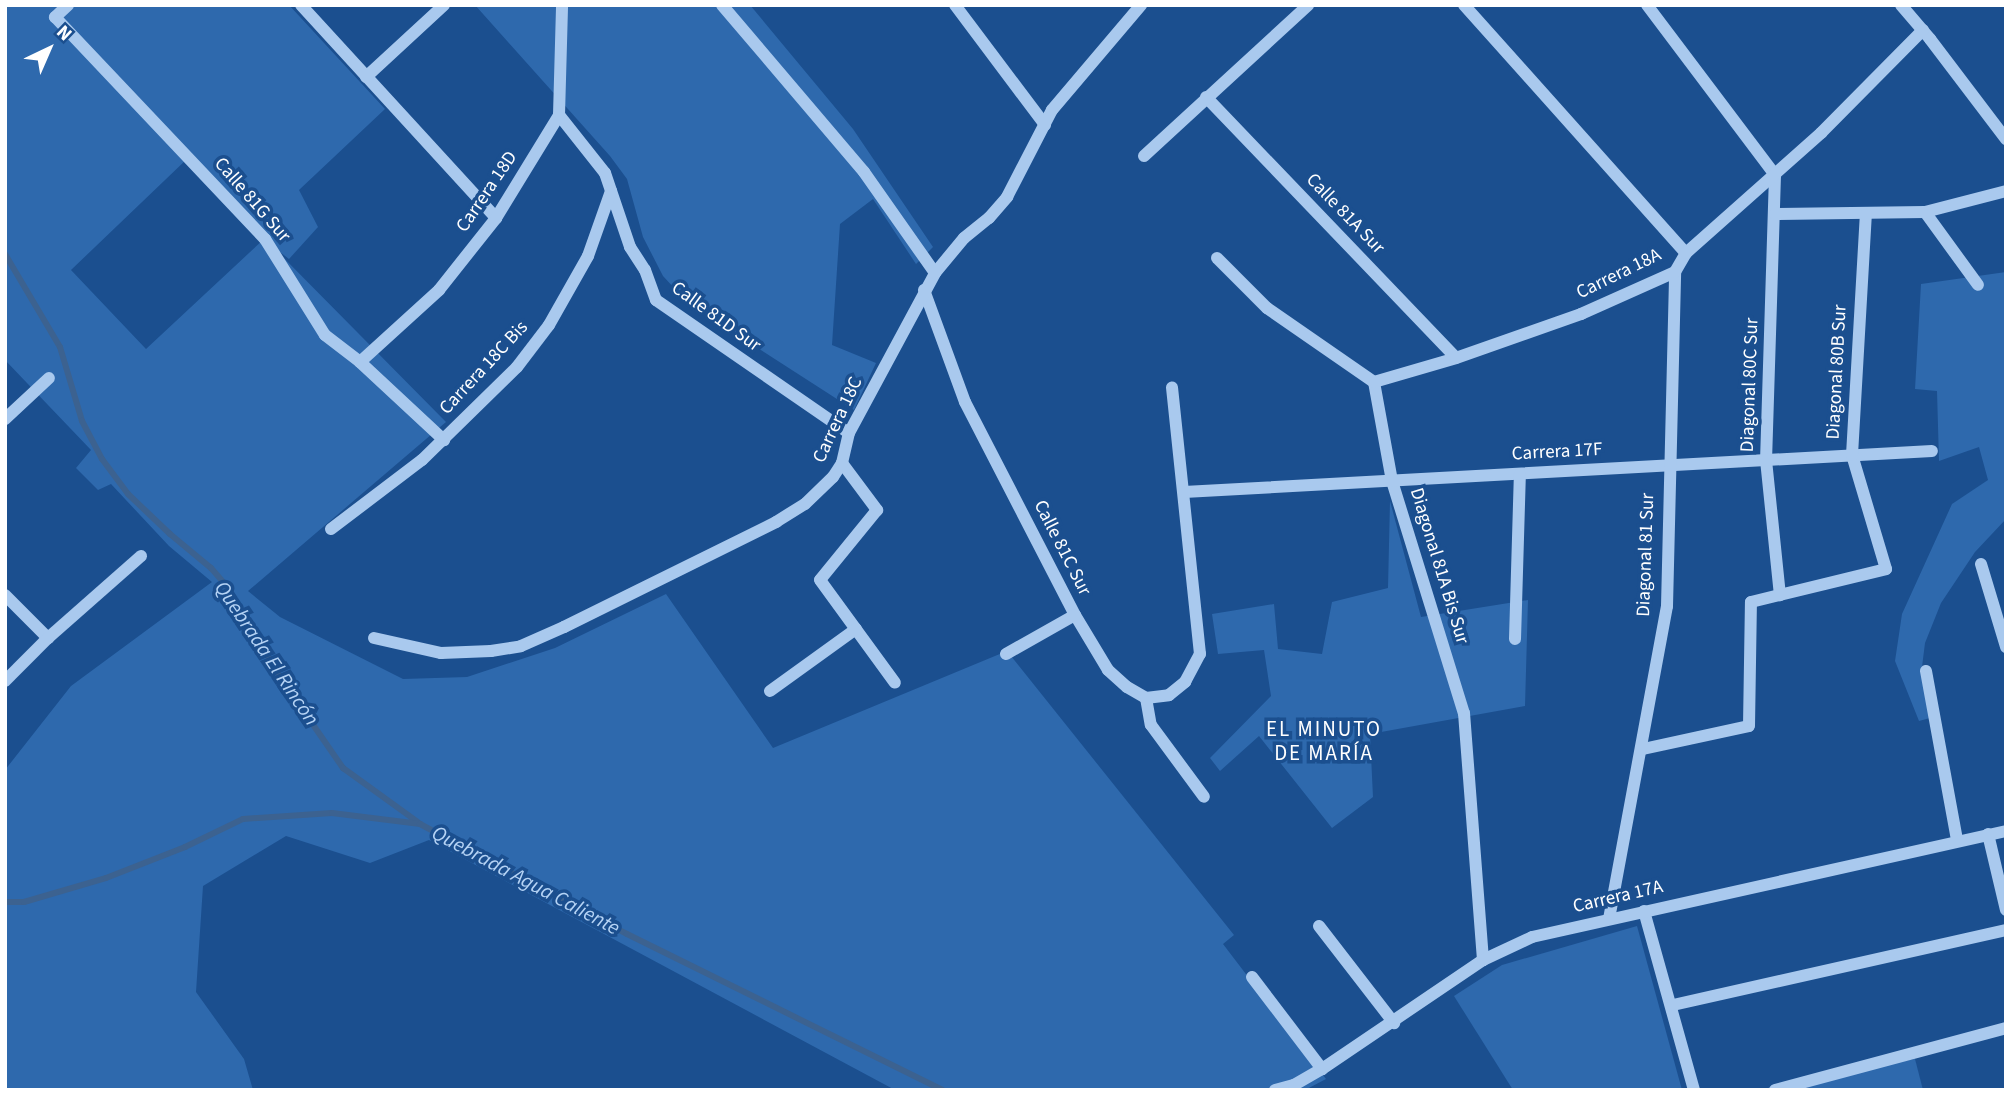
<!DOCTYPE html>
<meta charset="utf-8">
<style>
body{margin:0}
#map{position:relative;width:2011px;height:1095px;overflow:hidden;background:#1b4f8f;font-family:"Source Sans 3",sans-serif}
div>[style]{position:absolute}
.green>*{inset:0;background:#2e69ad}
.stream>*{height:6px;margin:-3px;padding:0 3px;transform-origin:3px;border-radius:3px;background:#3c6290}
.minor>*{height:12px;margin:-6px;padding:0 6px;transform-origin:6px;border-radius:6px;background:#a9c9ee}
span{translate:-50% -50%;white-space:nowrap;text-align:center;line-height:1.15;-webkit-text-stroke:7px #1b4f8f;paint-order:stroke}
.street-label{font-size:19px;color:#fff}
.water-label{font-size:21px;color:#b5d3f5;font-style:italic}
.neighbourhood-label{font-size:21px;color:#fff;letter-spacing:2px}
.frame{position:absolute;inset:0;border:7px solid #fff;pointer-events:none}
.north{position:absolute;left:14px;top:14px;width:70px;height:70px;-webkit-text-stroke:5px #1b4f8f;paint-order:stroke;rotate:44deg;font-size:19px;font-weight:700;line-height:28px;text-align:center;color:#fff}
.north::after{content:'';display:block;margin:auto;width:24px;height:32px;background:#fff;clip-path:polygon(50% 0,100% 100%,50% 72%,0 100%)}
</style>
<div id="map">
<div class="green">
<i style="clip-path:polygon(evenodd,5px 5px,289px 5px,385px 109px,299px 190px,318px 227px,289px 259px,272px 246px,446px 422px,248px 591px,280px 617px,403px 679px,467px 677px,555px 648px,666px 594px,773px 748px,1007px 651px,1234px 935px,1223px 944px,1326px 1079px,1305px 1090px,895px 1090px,429px 840px,370px 863px,286px 836px,203px 886px,196px 992px,244px 1059px,253px 1090px,5px 1090px,5px 770px,71px 686px,212px 582px,169px 546px,111px 484px,98px 490px,76px 468px,91px 450px,5px 360px,5px 5px,188px 158px,264px 239px,146px 349px,71px 270px,188px 158px)"></i>
<i style="clip-path:polygon(475px 5px,750px 5px,853px 129px,933px 247px,916px 264px,873px 199px,840px 224px,832px 345px,876px 363px,854px 410px,688px 303px,663px 276px,643px 237px,627px 179px,610px 156px)"></i>
<i style="clip-path:polygon(2006px 272px,2006px 519px,1975px 552px,1941px 603px,1925px 643px,1922px 667px,1930px 718px,1919px 721px,1895px 661px,1902px 614px,1952px 504px,1988px 480px,1979px 447px,1939px 461px,1937px 391px,1915px 389px,1921px 284px)"></i>
<i style="clip-path:polygon(1390px 501px,1421px 617px,1528px 600px,1525px 706px,1370px 734px,1373px 797px,1332px 828px,1259px 736px,1220px 771px,1210px 758px,1271px 696px,1264px 650px,1218px 654px,1212px 614px,1274px 604px,1278px 649px,1322px 654px,1332px 602px,1388px 588px)"></i>
<i style="clip-path:polygon(1637px 926px,1682px 1090px,1513px 1090px,1454px 996px,1502px 965px)"></i>
<i style="clip-path:polygon(1915px 1059px,1923px 1090px,1757px 1090px)"></i>
</div>
<div class="stream">
<i style="left:5px;top:254px;width:108px;rotate:59.4deg"></i>
<i style="left:60px;top:347px;width:77px;rotate:73.4deg"></i>
<i style="left:82px;top:421px;width:43px;rotate:62.2deg"></i>
<i style="left:102px;top:459px;width:44px;rotate:53.4deg"></i>
<i style="left:128px;top:494px;width:58px;rotate:43.6deg"></i>
<i style="left:170px;top:534px;width:53px;rotate:39.7deg"></i>
<i style="left:211px;top:568px;width:23px;rotate:49deg"></i>
<i style="left:226px;top:585px;width:107px;rotate:59.6deg"></i>
<i style="left:280px;top:677px;width:111px;rotate:55.3deg"></i>
<i style="left:343px;top:768px;width:92px;rotate:35.8deg"></i>
<i style="left:5px;top:902px;width:19px"></i>
<i style="left:24px;top:902px;width:85px;rotate:-16.3deg"></i>
<i style="left:106px;top:878px;width:85px;rotate:-21.4deg"></i>
<i style="left:185px;top:847px;width:64px;rotate:-25.8deg"></i>
<i style="left:243px;top:819px;width:89px;rotate:-3.9deg"></i>
<i style="left:332px;top:813px;width:89px;rotate:7.1deg"></i>
<i style="left:420px;top:824px;width:234px;rotate:28deg"></i>
<i style="left:627px;top:934px;width:352px;rotate:26.3deg"></i>
</div>
<div class="minor">
<i style="left:68px;top:5px;width:18px;rotate:137deg"></i>
<i style="left:55px;top:17px;width:306px;rotate:46.6deg"></i>
<i style="left:265px;top:239px;width:113px;rotate:58deg"></i>
<i style="left:325px;top:335px;width:44px;rotate:37.6deg"></i>
<i style="left:360px;top:362px;width:115px;rotate:42.9deg"></i>
<i style="left:301px;top:5px;width:289px;rotate:47.5deg"></i>
<i style="left:722px;top:5px;width:219px;rotate:49.6deg"></i>
<i style="left:864px;top:172px;width:123px;rotate:54.9deg"></i>
<i style="left:955px;top:5px;width:150px;rotate:53.1deg"></i>
<i style="left:1464px;top:5px;width:333px;rotate:48.2deg"></i>
<i style="left:1647px;top:5px;width:213px;rotate:53deg"></i>
<i style="left:1775px;top:175px;width:285px;rotate:91.8deg"></i>
<i style="left:1766px;top:460px;width:136px;rotate:84.1deg"></i>
<i style="left:1901px;top:5px;width:45px;rotate:49.5deg"></i>
<i style="left:1930px;top:39px;width:126px;rotate:52.8deg"></i>
<i style="left:366px;top:77px;width:106px;rotate:-42.7deg"></i>
<i style="left:1206px;top:97px;width:361px;rotate:46.2deg"></i>
<i style="left:559px;top:115px;width:74px;rotate:51.6deg"></i>
<i style="left:605px;top:173px;width:78px;rotate:71.3deg"></i>
<i style="left:630px;top:247px;width:27px;rotate:57deg"></i>
<i style="left:645px;top:270px;width:32px;rotate:70deg"></i>
<i style="left:656px;top:300px;width:234px;rotate:34.6deg"></i>
<i style="left:1144px;top:156px;width:223px;rotate:-42.6deg"></i>
<i style="left:1925px;top:212px;width:90px;rotate:54deg"></i>
<i style="left:1775px;top:214px;width:150px;rotate:-0.8deg"></i>
<i style="left:1925px;top:212px;width:84px;rotate:-14.5deg"></i>
<i style="left:1217px;top:258px;width:71px;rotate:45deg"></i>
<i style="left:1267px;top:308px;width:130px;rotate:34.7deg"></i>
<i style="left:1374px;top:382px;width:101px;rotate:79.7deg"></i>
<i style="left:1392px;top:481px;width:243px;rotate:72.8deg"></i>
<i style="left:1464px;top:713px;width:248px;rotate:85.6deg"></i>
<i style="left:924px;top:290px;width:119px;rotate:69.9deg"></i>
<i style="left:965px;top:402px;width:240px;rotate:62.7deg"></i>
<i style="left:1075px;top:615px;width:64px;rotate:59deg"></i>
<i style="left:1108px;top:670px;width:25px;rotate:42deg"></i>
<i style="left:1127px;top:687px;width:22px;rotate:30deg"></i>
<i style="left:1146px;top:698px;width:23px;rotate:-7deg"></i>
<i style="left:1169px;top:695px;width:21px;rotate:-39deg"></i>
<i style="left:1185px;top:682px;width:32px;rotate:-62deg"></i>
<i style="left:1200px;top:654px;width:268px;rotate:-96deg"></i>
<i style="left:360px;top:362px;width:107px;rotate:-42.3deg"></i>
<i style="left:439px;top:290px;width:92px;rotate:-51.6deg"></i>
<i style="left:496px;top:218px;width:121px;rotate:-58.5deg"></i>
<i style="left:559px;top:115px;width:110px;rotate:-88.4deg"></i>
<i style="left:1374px;top:382px;width:85px;rotate:-16.3deg"></i>
<i style="left:1456px;top:358px;width:133px;rotate:-19.4deg"></i>
<i style="left:1581px;top:314px;width:103px;rotate:-24.1deg"></i>
<i style="left:5px;top:419px;width:60px;rotate:-43deg"></i>
<i style="left:842px;top:463px;width:59px;rotate:53.3deg"></i>
<i style="left:877px;top:510px;width:90px;rotate:129.2deg"></i>
<i style="left:820px;top:580px;width:127px;rotate:53.9deg"></i>
<i style="left:1184px;top:492px;width:749px;rotate:-3.14deg"></i>
<i style="left:331px;top:529px;width:114px;rotate:-37.2deg"></i>
<i style="left:422px;top:460px;width:133px;rotate:-44.4deg"></i>
<i style="left:517px;top:367px;width:53px;rotate:-52.7deg"></i>
<i style="left:549px;top:325px;width:79px;rotate:-60.5deg"></i>
<i style="left:588px;top:256px;width:69px;rotate:-70.5deg"></i>
<i style="left:1981px;top:564px;width:87px;rotate:73.2deg"></i>
<i style="left:5px;top:595px;width:61px;rotate:45deg"></i>
<i style="left:374px;top:638px;width:69px;rotate:12.6deg"></i>
<i style="left:441px;top:653px;width:50px;rotate:-2.3deg"></i>
<i style="left:491px;top:651px;width:30px;rotate:-9deg"></i>
<i style="left:521px;top:646px;width:47px;rotate:-23.8deg"></i>
<i style="left:564px;top:627px;width:237px;rotate:-26.3deg"></i>
<i style="left:776px;top:522px;width:34px;rotate:-32deg"></i>
<i style="left:805px;top:504px;width:39px;rotate:-44deg"></i>
<i style="left:833px;top:477px;width:17px;rotate:-57deg"></i>
<i style="left:842px;top:463px;width:31px;rotate:-77deg"></i>
<i style="left:849px;top:433px;width:182px;rotate:-61.7deg"></i>
<i style="left:935px;top:273px;width:45px;rotate:-50.4deg"></i>
<i style="left:964px;top:238px;width:32px;rotate:-39deg"></i>
<i style="left:989px;top:218px;width:28px;rotate:-49deg"></i>
<i style="left:1007px;top:197px;width:98px;rotate:-62.7deg"></i>
<i style="left:1052px;top:110px;width:138px;rotate:-49.7deg"></i>
<i style="left:1515px;top:639px;width:165px;rotate:-88.3deg"></i>
<i style="left:1006px;top:654px;width:79px;rotate:-29.5deg"></i>
<i style="left:1926px;top:671px;width:172px;rotate:79.6deg"></i>
<i style="left:5px;top:681px;width:61px;rotate:-45deg"></i>
<i style="left:48px;top:638px;width:124px;rotate:-41.4deg"></i>
<i style="left:770px;top:691px;width:106px;rotate:-35.8deg"></i>
<i style="left:1146px;top:698px;width:27px;rotate:80deg"></i>
<i style="left:1151px;top:725px;width:89px;rotate:53.6deg"></i>
<i style="left:1643px;top:749px;width:108px;rotate:-12.2deg"></i>
<i style="left:1749px;top:726px;width:124px;rotate:-89.1deg"></i>
<i style="left:1751px;top:602px;width:139px;rotate:-13.7deg"></i>
<i style="left:1886px;top:569px;width:119px;rotate:-106.6deg"></i>
<i style="left:1852px;top:455px;width:241px;rotate:-86.7deg"></i>
<i style="left:1988px;top:834px;width:78px;rotate:76.7deg"></i>
<i style="left:1644px;top:911px;width:186px;rotate:74.4deg"></i>
<i style="left:1609px;top:919px;width:318px;rotate:-79.5deg"></i>
<i style="left:1667px;top:606px;width:334px;rotate:-88.6deg"></i>
<i style="left:1675px;top:272px;width:22px;rotate:-60deg"></i>
<i style="left:1686px;top:253px;width:181px;rotate:-41.6deg"></i>
<i style="left:1821px;top:133px;width:145px;rotate:-45.3deg"></i>
<i style="left:1319px;top:926px;width:123px;rotate:52.3deg"></i>
<i style="left:1252px;top:977px;width:116px;rotate:52.7deg"></i>
<i style="left:1673px;top:1005px;width:341px;rotate:-12.7deg"></i>
<i style="left:1275px;top:1090px;width:20px;rotate:-15deg"></i>
<i style="left:1294px;top:1085px;width:32px;rotate:-30deg"></i>
<i style="left:1322px;top:1069px;width:194px;rotate:-34.1deg"></i>
<i style="left:1483px;top:960px;width:54px;rotate:-25.1deg"></i>
<i style="left:1532px;top:937px;width:486px;rotate:-12.6deg"></i>
<i style="left:1775px;top:1090px;width:239px;rotate:-15deg"></i>
</div>
<div class="street-label">
<span style="left:487px;top:192px;rotate:-56deg">Carrera 18D</span>
<span style="left:252px;top:200px;rotate:49deg">Calle 81G Sur</span>
<span style="left:1345px;top:214px;rotate:46deg">Calle 81A Sur</span>
<span style="left:1619px;top:274px;rotate:-26deg">Carrera 18A</span>
<span style="left:716px;top:317px;rotate:36deg">Calle 81D Sur</span>
<span style="left:484px;top:368px;rotate:-47deg">Carrera 18C Bis</span>
<span style="left:1837px;top:372px;rotate:-87deg">Diagonal 80B Sur</span>
<span style="left:1750px;top:385px;rotate:-88deg">Diagonal 80C Sur</span>
<span style="left:838px;top:420px;rotate:-65deg">Carrera 18C</span>
<span style="left:1557px;top:452px;rotate:-3deg">Carrera 17F</span>
<span style="left:1062px;top:548px;rotate:63deg">Calle 81C Sur</span>
<span style="left:1646px;top:555px;rotate:-88deg">Diagonal 81 Sur</span>
<span style="left:1439px;top:566px;rotate:73deg">Diagonal 81A Bis Sur</span>
<span style="left:1618px;top:897px;rotate:-13deg">Carrera 17A</span>
</div>
<div class="water-label">
<span style="left:267px;top:653px;rotate:56deg">Quebrada El Rincón</span>
<span style="left:526px;top:880px;rotate:28deg">Quebrada Agua Caliente</span>
</div>
<div class="neighbourhood-label">
<span style="left:1324px;top:741px">EL MINUTO<br>DE MARÍA</span>
</div>
<div class="frame"></div>
<div class="north">N</div>
</div>
